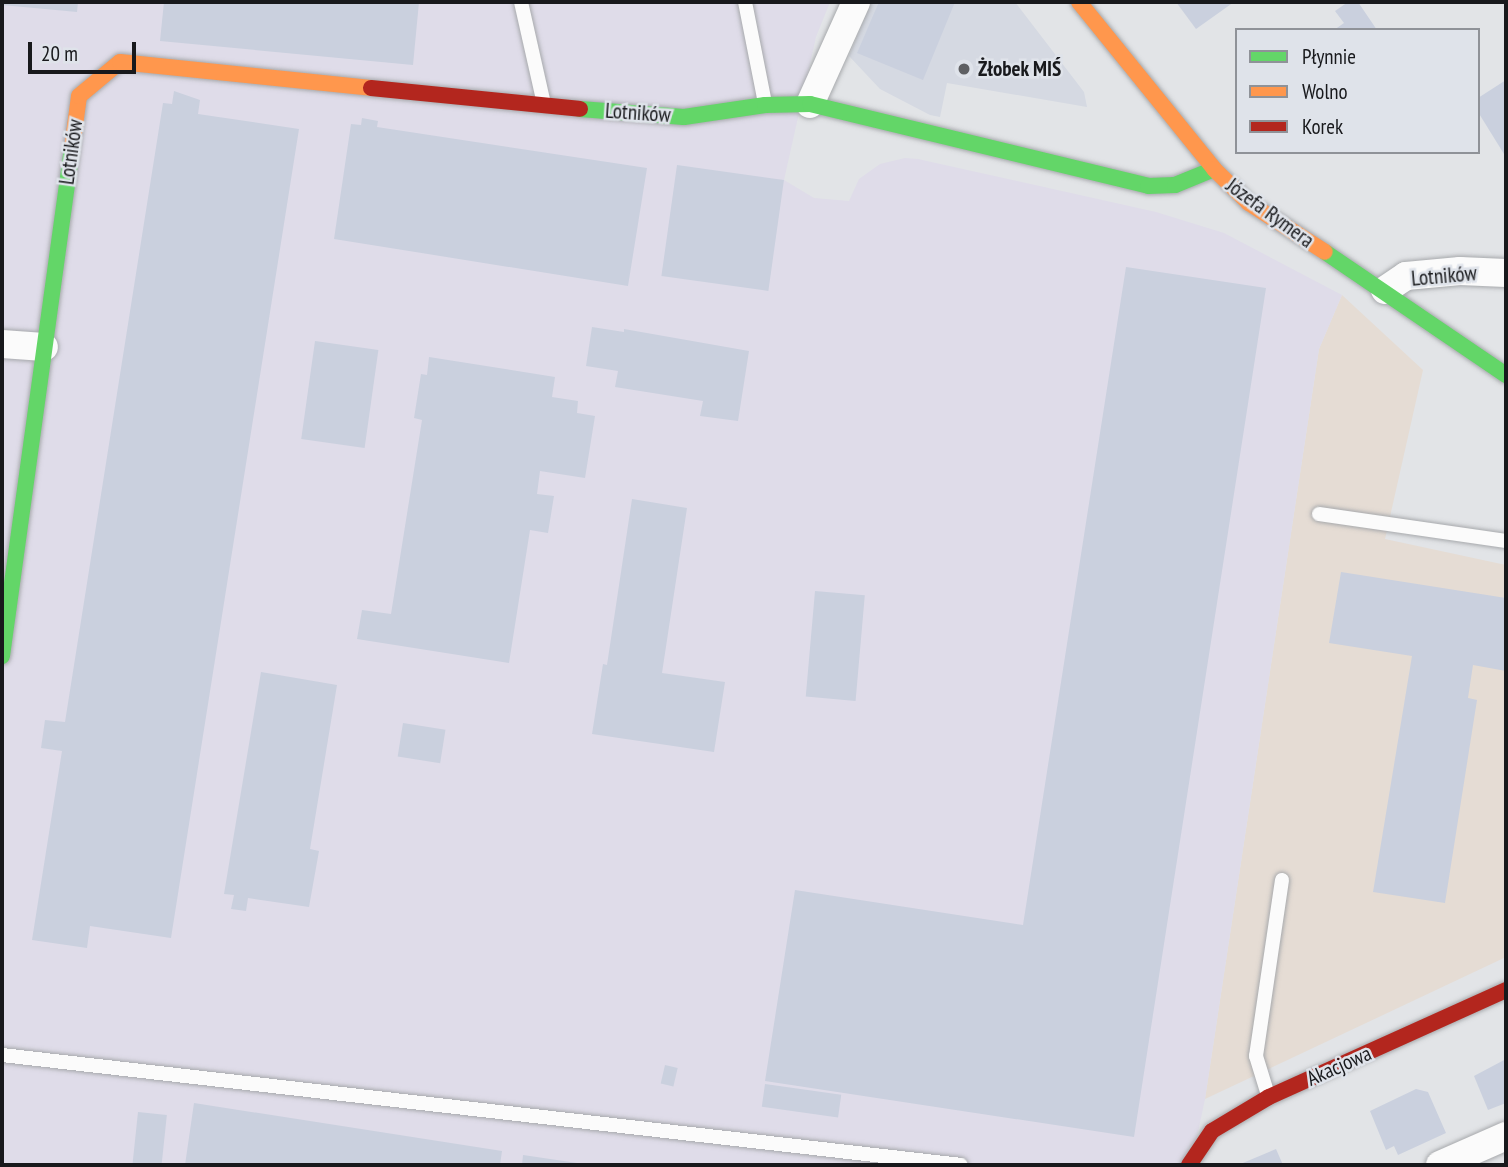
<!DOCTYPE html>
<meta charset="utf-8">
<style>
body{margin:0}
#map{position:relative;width:1508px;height:1167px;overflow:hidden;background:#e2e4e7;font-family:"PT Sans Narrow",sans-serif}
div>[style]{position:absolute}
.commercial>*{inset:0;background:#e5dcd4}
.industrial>*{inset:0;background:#dfdce9}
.built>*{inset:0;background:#d5d9e2}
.building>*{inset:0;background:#cad0de;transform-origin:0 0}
.roads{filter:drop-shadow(0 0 2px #a7a9ac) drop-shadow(0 0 2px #a7a9ac)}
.lane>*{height:14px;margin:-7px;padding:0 7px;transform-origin:7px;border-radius:7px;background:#fbfbfb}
.street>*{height:28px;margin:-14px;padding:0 14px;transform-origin:14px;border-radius:14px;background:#fbfbfb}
.fast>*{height:16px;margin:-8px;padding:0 8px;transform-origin:8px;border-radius:8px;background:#63d668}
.slow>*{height:16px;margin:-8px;padding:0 8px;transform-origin:8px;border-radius:8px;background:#ff974d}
.jam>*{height:16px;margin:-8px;padding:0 8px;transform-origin:8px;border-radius:8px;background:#b3261e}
.dots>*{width:19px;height:19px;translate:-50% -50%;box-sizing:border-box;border:4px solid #dfe3ea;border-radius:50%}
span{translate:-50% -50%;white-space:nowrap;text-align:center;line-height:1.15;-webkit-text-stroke:5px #dfe3ea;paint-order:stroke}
.poi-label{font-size:21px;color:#18191c;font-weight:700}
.left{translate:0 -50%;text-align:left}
.street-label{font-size:21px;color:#18191c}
.frame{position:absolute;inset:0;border:4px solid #18191c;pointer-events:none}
.legend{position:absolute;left:1235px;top:28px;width:245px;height:126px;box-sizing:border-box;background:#dfe3ea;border:2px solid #8f9298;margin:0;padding:9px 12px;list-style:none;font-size:21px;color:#18191c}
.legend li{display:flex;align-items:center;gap:14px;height:35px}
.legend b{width:35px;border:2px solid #8f9298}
.scale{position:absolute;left:28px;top:42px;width:108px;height:32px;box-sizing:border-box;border:4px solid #18191c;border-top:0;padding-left:9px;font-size:21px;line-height:24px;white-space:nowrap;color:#18191c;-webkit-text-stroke:5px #dfe3ea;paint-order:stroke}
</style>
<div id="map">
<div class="commercial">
<i style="clip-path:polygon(1342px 295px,1423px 370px,1385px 539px,1506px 565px,1506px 957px,1205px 1099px,1319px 349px)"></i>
</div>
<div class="industrial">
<i style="clip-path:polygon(2px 2px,830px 2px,816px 37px,784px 180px,814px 198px,849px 201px,859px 179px,880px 164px,905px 158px,918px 159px,1156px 212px,1224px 233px,1342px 295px,1319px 349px,1205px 1099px,1191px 1165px,2px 1165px)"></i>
</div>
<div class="built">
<i style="clip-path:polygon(871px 2px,1015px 2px,1084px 92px,1087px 107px,947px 83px,940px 117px,930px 115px,880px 89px,849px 56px)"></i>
</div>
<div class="building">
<i style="clip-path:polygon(2px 2px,78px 2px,77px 12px,2px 5px)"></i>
<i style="clip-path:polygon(164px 2px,419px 2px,413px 65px,160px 41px)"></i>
<i style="clip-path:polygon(879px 2px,955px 2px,923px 80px,857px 53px)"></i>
<i style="clip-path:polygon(1176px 2px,1234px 2px,1196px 29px)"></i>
<i style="clip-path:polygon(1348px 2px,1358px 2px,1377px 30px,1334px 30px,1344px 23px,1335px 11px)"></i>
<i style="clip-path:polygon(1506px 80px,1506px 152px,1504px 154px,1478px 112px,1478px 98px)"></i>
<i style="clip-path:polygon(174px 91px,200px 100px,198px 114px,299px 129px,171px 938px,90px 926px,87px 948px,32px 940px,62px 751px,41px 748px,45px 720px,65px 722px,163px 103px,172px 104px)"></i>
<i style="clip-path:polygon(362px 118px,378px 121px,377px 127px,647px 168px,628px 286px,334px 239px,351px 124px,361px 125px)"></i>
<i style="left:677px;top:165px;width:108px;height:112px;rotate:8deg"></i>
<i style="clip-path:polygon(1126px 267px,1266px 288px,1134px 1137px,765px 1081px,795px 890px,1023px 925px)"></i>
<i style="clip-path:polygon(592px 327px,624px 332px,624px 329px,749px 351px,738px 421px,700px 416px,703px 401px,615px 387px,618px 371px,586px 366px)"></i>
<i style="left:315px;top:341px;width:64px;height:99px;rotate:8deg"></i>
<i style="clip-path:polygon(429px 357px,555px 377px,552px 397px,578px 401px,577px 413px,595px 416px,585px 478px,540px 471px,537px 494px,554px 496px,548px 533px,530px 530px,509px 663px,357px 639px,362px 610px,391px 614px,422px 420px,414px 418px,421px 374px,427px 375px)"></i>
<i style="clip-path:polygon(632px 499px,687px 508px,662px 673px,725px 682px,714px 752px,592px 734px,603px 664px,607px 665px)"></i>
<i style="clip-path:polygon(1341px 572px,1506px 598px,1506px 671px,1473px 665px,1468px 698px,1477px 700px,1445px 903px,1373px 892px,1412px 656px,1329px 643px)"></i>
<i style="left:815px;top:591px;width:50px;height:106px;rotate:5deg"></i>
<i style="clip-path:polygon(261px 672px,337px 685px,310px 849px,319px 851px,309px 907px,248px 898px,246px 911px,231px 909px,234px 895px,224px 894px)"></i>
<i style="left:403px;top:723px;width:43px;height:34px;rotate:9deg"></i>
<i style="clip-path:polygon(1506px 1059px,1506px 1103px,1488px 1110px,1474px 1076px)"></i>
<i style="left:665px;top:1065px;width:13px;height:19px;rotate:13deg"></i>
<i style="left:765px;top:1084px;width:77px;height:23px;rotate:8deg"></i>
<i style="clip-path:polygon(1416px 1089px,1428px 1092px,1446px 1133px,1398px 1155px,1394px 1146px,1386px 1150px,1370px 1111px)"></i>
<i style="clip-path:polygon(194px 1103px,502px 1151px,500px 1165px,185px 1165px)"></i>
<i style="left:138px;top:1112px;width:29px;height:54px;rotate:6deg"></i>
<i style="clip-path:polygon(1276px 1149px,1283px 1165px,1238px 1165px)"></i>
<i style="clip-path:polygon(523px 1155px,584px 1164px,583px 1165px,522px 1165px)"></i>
</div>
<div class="roads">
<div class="lane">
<i style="left:521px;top:2px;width:105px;rotate:77.3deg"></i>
<i style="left:745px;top:2px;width:103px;rotate:78.8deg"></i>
<i style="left:1319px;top:514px;width:189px;rotate:8.2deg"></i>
<i style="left:2px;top:1055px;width:965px;rotate:6.54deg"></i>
<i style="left:1268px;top:1095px;width:41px;rotate:-107.1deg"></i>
<i style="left:1256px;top:1056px;width:178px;rotate:-81.6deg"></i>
</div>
<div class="street">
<i style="left:810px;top:104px;width:112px;rotate:-65.7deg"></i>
<i style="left:1385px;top:290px;width:25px;rotate:-34deg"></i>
<i style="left:1406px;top:276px;width:54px;rotate:-5.3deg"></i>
<i style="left:1460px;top:271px;width:46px;rotate:2.5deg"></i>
<i style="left:2px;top:344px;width:42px;rotate:4.1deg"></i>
<i style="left:1440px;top:1165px;width:72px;rotate:-23.7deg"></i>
</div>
<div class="fast">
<i style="left:580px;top:109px;width:104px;rotate:4.4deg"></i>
<i style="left:684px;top:117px;width:82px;rotate:-8.4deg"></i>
<i style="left:765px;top:105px;width:45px;rotate:-1.3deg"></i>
<i style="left:810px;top:104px;width:348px;rotate:13.6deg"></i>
<i style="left:1148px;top:186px;width:27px;rotate:-2deg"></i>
<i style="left:1175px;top:185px;width:42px;rotate:-22.3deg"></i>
<i style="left:1325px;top:252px;width:219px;rotate:34.2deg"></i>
<i style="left:2px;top:656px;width:513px;rotate:-82.15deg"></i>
</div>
<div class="slow">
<i style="left:1079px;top:2px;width:215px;rotate:51deg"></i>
<i style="left:1214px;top:169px;width:49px;rotate:44.2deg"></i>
<i style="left:1249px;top:203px;width:90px;rotate:32.8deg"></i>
<i style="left:72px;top:148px;width:52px;rotate:-82.3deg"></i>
<i style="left:79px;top:96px;width:53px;rotate:-39.7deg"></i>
<i style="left:120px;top:62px;width:252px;rotate:5.9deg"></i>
</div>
<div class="jam">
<i style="left:371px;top:88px;width:210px;rotate:5.7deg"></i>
<i style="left:1189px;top:1165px;width:41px;rotate:-55.9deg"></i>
<i style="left:1212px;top:1131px;width:66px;rotate:-30.8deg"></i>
<i style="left:1269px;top:1097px;width:260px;rotate:-24.3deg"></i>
</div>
</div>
<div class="dots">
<i style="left:964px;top:69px;background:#5f6063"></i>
</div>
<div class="poi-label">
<span class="left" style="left:978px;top:69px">Żłobek MIŚ</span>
</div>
<div class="street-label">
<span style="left:638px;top:113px;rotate:4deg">Lotników</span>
<span style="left:71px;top:152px;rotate:-82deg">Lotników</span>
<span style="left:1270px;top:213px;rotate:36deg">Józefa Rymera</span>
<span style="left:1444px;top:276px;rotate:-5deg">Lotników</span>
<span style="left:1339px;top:1066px;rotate:-24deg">Akacjowa</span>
</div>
<div class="frame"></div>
<ul class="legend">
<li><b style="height:9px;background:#63d668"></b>Płynnie</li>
<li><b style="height:9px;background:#ff974d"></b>Wolno</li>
<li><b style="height:9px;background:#b3261e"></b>Korek</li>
</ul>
<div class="scale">20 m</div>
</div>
